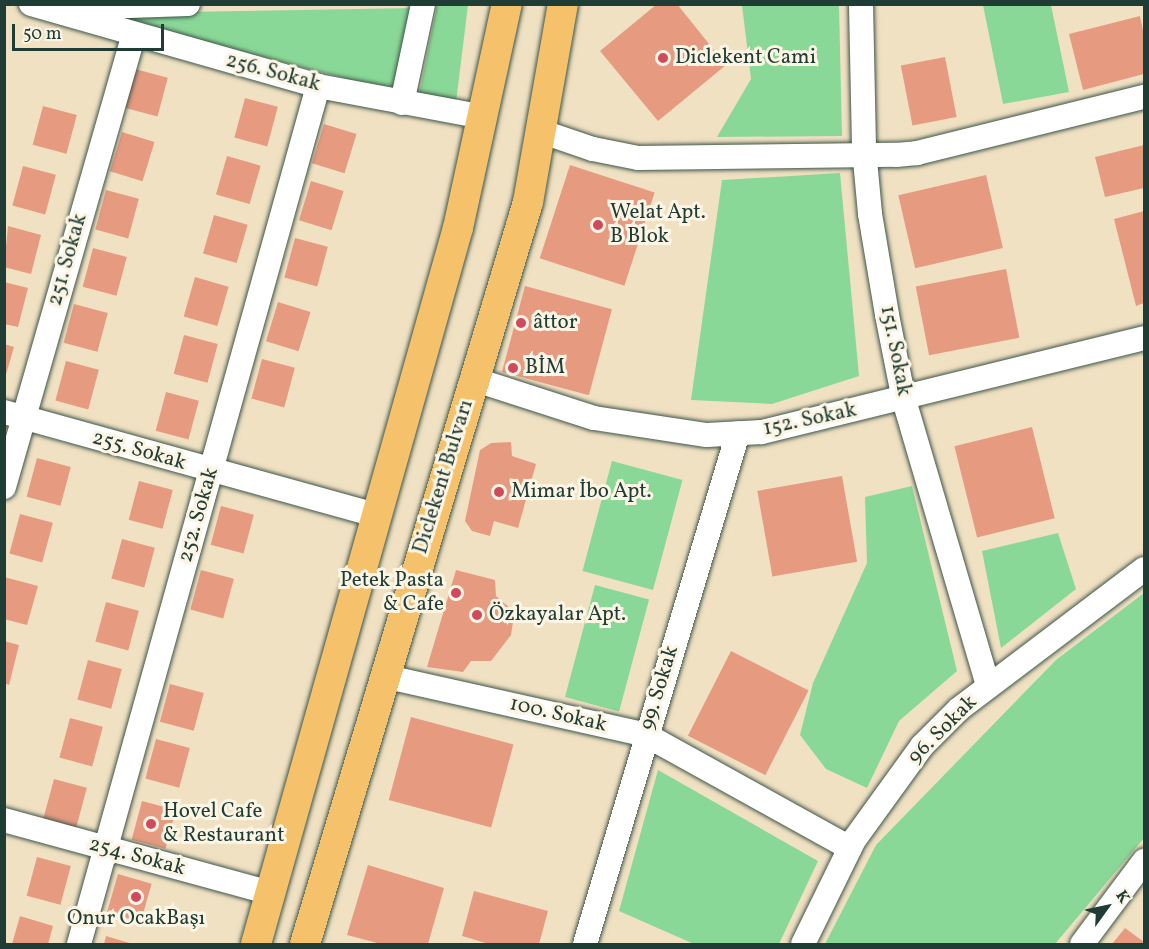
<!DOCTYPE html>
<meta charset="utf-8">
<style>
body{margin:0}
#map{position:relative;width:1149px;height:949px;overflow:hidden;background:#f1e1c3;font-family:Vollkorn,serif}
div>[style]{position:absolute}
.green>*{inset:0;background:#8ad897;transform-origin:0 0}
.building>*{inset:0;background:#e69b81;transform-origin:0 0}
.roads{filter:drop-shadow(0 0 2px #3e5649) drop-shadow(0 0 2px #3e5649)}
.minor>*{height:24px;margin:-12px;padding:0 12px;transform-origin:12px;border-radius:12px;background:#fff}
.major>*{height:30px;margin:-15px;padding:0 15px;transform-origin:15px;border-radius:15px;background:#f5c16b}
.dots>*{width:16px;height:16px;translate:-50% -50%;box-sizing:border-box;border:3px solid #fcf5e5;border-radius:50%}
span{translate:-50% -50%;white-space:nowrap;text-align:center;line-height:1.15;-webkit-text-stroke:6px #fcf5e5;paint-order:stroke}
.poi-label{font-size:21px;color:#1f3d34}
.left{translate:0 -50%;text-align:left}
.right{translate:-100% -50%;text-align:right}
.street-label{font-size:21px;color:#1f3d34}
.frame{position:absolute;inset:0;border:6px solid #1f3d34;pointer-events:none}
.north{position:absolute;left:1077px;top:877px;width:60px;height:60px;-webkit-text-stroke:4px #fcf5e5;paint-order:stroke;rotate:57deg;font-size:16px;font-weight:700;line-height:24px;text-align:center;color:#1f3d34}
.north::after{content:'';display:block;margin:auto;width:21px;height:27px;background:#1f3d34;clip-path:polygon(50% 0,100% 100%,50% 72%,0 100%)}
.scale{position:absolute;left:12px;top:24px;width:152px;height:27px;box-sizing:border-box;border:3px solid #1f3d34;border-top:0;padding-left:8px;font-size:18px;line-height:21px;white-space:nowrap;color:#1f3d34;-webkit-text-stroke:4px #fcf5e5;paint-order:stroke}
</style>
<div id="map">
<div class="green">
<i style="clip-path:polygon(437px 5px,468px 5px,456px 102px,419px 96px)"></i>
<i style="clip-path:polygon(742px 5px,839px 5px,842px 136px,717px 137px,751px 79px)"></i>
<i style="clip-path:polygon(983px 5px,1051px 5px,1069px 92px,1003px 104px)"></i>
<i style="clip-path:polygon(415px 8px,397px 92px,125px 20px,126px 13px)"></i>
<i style="clip-path:polygon(840px 173px,859px 376px,772px 404px,691px 400px,722px 180px)"></i>
<i style="left:612px;top:461px;width:73px;height:114px;rotate:15deg"></i>
<i style="clip-path:polygon(912px 486px,957px 671px,899px 721px,867px 788px,826px 769px,800px 735px,813px 683px,867px 563px,865px 497px)"></i>
<i style="clip-path:polygon(1058px 533px,1076px 589px,1001px 648px,982px 551px)"></i>
<i style="left:595px;top:585px;width:56px;height:116px;rotate:15deg"></i>
<i style="clip-path:polygon(1144px 593px,1144px 838px,1055px 944px,825px 944px,876px 845px,1056px 660px)"></i>
<i style="clip-path:polygon(658px 770px,818px 861px,779px 944px,694px 944px,619px 911px)"></i>
</div>
<div class="building">
<i style="clip-path:polygon(657px 4px,677px 4px,726px 65px,658px 121px,600px 51px)"></i>
<i style="clip-path:polygon(1140px 16px,1144px 35px,1144px 74px,1083px 90px,1069px 34px)"></i>
<i style="left:945px;top:57px;width:61px;height:45px;rotate:79deg"></i>
<i style="left:135px;top:69px;width:34px;height:40px;rotate:15deg"></i>
<i style="left:245px;top:98px;width:34px;height:41px;rotate:15deg"></i>
<i style="left:43px;top:106px;width:35px;height:40px;rotate:15deg"></i>
<i style="left:324px;top:124px;width:34px;height:41px;rotate:17deg"></i>
<i style="left:122px;top:132px;width:34px;height:41px;rotate:17deg"></i>
<i style="clip-path:polygon(1144px 145px,1144px 188px,1105px 197px,1095px 157px)"></i>
<i style="left:227px;top:156px;width:35px;height:40px;rotate:16deg"></i>
<i style="left:570px;top:165px;width:89px;height:98px;rotate:18deg"></i>
<i style="left:23px;top:166px;width:34px;height:41px;rotate:15deg"></i>
<i style="left:986px;top:175px;width:75px;height:90px;rotate:77deg"></i>
<i style="left:311px;top:181px;width:34px;height:41px;rotate:17deg"></i>
<i style="left:106px;top:190px;width:34px;height:41px;rotate:15deg"></i>
<i style="clip-path:polygon(1144px 211px,1144px 303px,1136px 306px,1114px 219px)"></i>
<i style="left:214px;top:215px;width:35px;height:40px;rotate:16deg"></i>
<i style="clip-path:polygon(8px 226px,41px 235px,31px 274px,4px 267px)"></i>
<i style="left:295px;top:238px;width:34px;height:41px;rotate:15deg"></i>
<i style="left:93px;top:248px;width:35px;height:40px;rotate:15deg"></i>
<i style="left:1006px;top:269px;width:70px;height:92px;rotate:79deg"></i>
<i style="left:195px;top:277px;width:35px;height:41px;rotate:16deg"></i>
<i style="clip-path:polygon(4px 282px,28px 288px,18px 327px,4px 324px)"></i>
<i style="left:525px;top:286px;width:90px;height:89px;rotate:15deg"></i>
<i style="left:278px;top:302px;width:34px;height:41px;rotate:17deg"></i>
<i style="left:74px;top:304px;width:35px;height:40px;rotate:15deg"></i>
<i style="left:184px;top:335px;width:35px;height:40px;rotate:15deg"></i>
<i style="clip-path:polygon(4px 344px,14px 347px,5px 378px,4px 377px)"></i>
<i style="left:262px;top:359px;width:34px;height:41px;rotate:15deg"></i>
<i style="left:66px;top:361px;width:34px;height:41px;rotate:15deg"></i>
<i style="left:166px;top:392px;width:34px;height:40px;rotate:15deg"></i>
<i style="left:1032px;top:427px;width:94px;height:80px;rotate:76deg"></i>
<i style="clip-path:polygon(511px 442px,512px 456px,536px 464px,518px 528px,494px 521px,490px 536px,472px 531px,465px 521px,480px 450px,491px 443px)"></i>
<i style="left:37px;top:458px;width:35px;height:40px;rotate:15deg"></i>
<i style="left:842px;top:476px;width:87px;height:86px;rotate:80deg"></i>
<i style="left:139px;top:481px;width:35px;height:40px;rotate:15deg"></i>
<i style="left:221px;top:506px;width:34px;height:40px;rotate:15deg"></i>
<i style="left:20px;top:514px;width:34px;height:41px;rotate:15deg"></i>
<i style="left:122px;top:539px;width:34px;height:41px;rotate:15deg"></i>
<i style="left:201px;top:570px;width:34px;height:41px;rotate:15deg"></i>
<i style="clip-path:polygon(456px 570px,495px 580px,496px 596px,511px 609px,513px 622px,511px 635px,491px 661px,471px 661px,463px 672px,427px 667px)"></i>
<i style="clip-path:polygon(4px 577px,38px 586px,27px 625px,4px 619px)"></i>
<i style="left:106px;top:602px;width:34px;height:41px;rotate:15deg"></i>
<i style="clip-path:polygon(4px 641px,19px 645px,9px 685px,4px 683px)"></i>
<i style="left:731px;top:651px;width:87px;height:95px;rotate:27deg"></i>
<i style="left:88px;top:660px;width:35px;height:41px;rotate:15deg"></i>
<i style="left:170px;top:684px;width:35px;height:39px;rotate:15deg"></i>
<i style="left:411px;top:717px;width:106px;height:86px;rotate:15deg"></i>
<i style="left:70px;top:718px;width:34px;height:41px;rotate:15deg"></i>
<i style="left:156px;top:739px;width:35px;height:41px;rotate:15deg"></i>
<i style="left:54px;top:779px;width:34px;height:41px;rotate:15deg"></i>
<i style="left:142px;top:801px;width:35px;height:40px;rotate:15deg"></i>
<i style="left:37px;top:857px;width:35px;height:40px;rotate:15deg"></i>
<i style="clip-path:polygon(368px 865px,444px 888px,428px 944px,381px 944px,347px 935px)"></i>
<i style="left:118px;top:874px;width:35px;height:40px;rotate:16deg"></i>
<i style="clip-path:polygon(474px 891px,548px 911px,539px 944px,489px 944px,462px 936px)"></i>
<i style="clip-path:polygon(20px 916px,53px 926px,48px 944px,12px 944px)"></i>
<i style="clip-path:polygon(1125px 928px,1144px 942px,1144px 944px,1112px 944px)"></i>
<i style="clip-path:polygon(106px 936px,133px 944px,104px 944px)"></i>
</div>
<div class="roads">
<div class="minor">
<i style="left:31px;top:4px;width:298px;rotate:15.9deg"></i>
<i style="left:318px;top:86px;width:168px;rotate:10.6deg"></i>
<i style="left:861px;top:4px;width:145px;rotate:88.8deg"></i>
<i style="left:864px;top:149px;width:65px;rotate:84.7deg"></i>
<i style="left:870px;top:214px;width:102px;rotate:80.4deg"></i>
<i style="left:887px;top:315px;width:87px;rotate:78.7deg"></i>
<i style="left:904px;top:400px;width:298px;rotate:73.6deg"></i>
<i style="left:70px;top:8px;width:118px;rotate:-1.9deg"></i>
<i style="left:402px;top:103px;width:101px;rotate:-78deg"></i>
<i style="left:540px;top:131px;width:56px;rotate:18.8deg"></i>
<i style="left:593px;top:149px;width:46px;rotate:11.3deg"></i>
<i style="left:638px;top:158px;width:258px;rotate:-0.7deg"></i>
<i style="left:896px;top:155px;width:21px;rotate:-5deg"></i>
<i style="left:917px;top:153px;width:234px;rotate:-13.9deg"></i>
<i style="left:473px;top:379px;width:127px;rotate:17.9deg"></i>
<i style="left:594px;top:418px;width:114px;rotate:8.6deg"></i>
<i style="left:707px;top:435px;width:55px;rotate:-3.1deg"></i>
<i style="left:762px;top:432px;width:393px;rotate:-13.8deg"></i>
<i style="left:4px;top:412px;width:388px;rotate:15.5deg"></i>
<i style="left:4px;top:487px;width:471px;rotate:-74deg"></i>
<i style="left:383px;top:676px;width:270px;rotate:12.6deg"></i>
<i style="left:646px;top:735px;width:233px;rotate:29deg"></i>
<i style="left:4px;top:820px;width:276px;rotate:15.3deg"></i>
<i style="left:79px;top:944px;width:891px;rotate:-74.43deg"></i>
<i style="left:585px;top:944px;width:533px;rotate:-73.33deg"></i>
<i style="left:803px;top:944px;width:116px;rotate:-63.9deg"></i>
<i style="left:854px;top:840px;width:116px;rotate:-54.1deg"></i>
<i style="left:922px;top:746px;width:52px;rotate:-45deg"></i>
<i style="left:959px;top:709px;width:232px;rotate:-37.1deg"></i>
<i style="left:1082px;top:944px;width:104px;rotate:-53.2deg"></i>
</div>
<div class="major">
<i style="left:256px;top:944px;width:744px;rotate:-74.25deg"></i>
<i style="left:458px;top:228px;width:229px;rotate:-77.7deg"></i>
<i style="left:305px;top:944px;width:775px;rotate:-73.27deg"></i>
<i style="left:528px;top:202px;width:201px;rotate:-80deg"></i>
</div>
</div>
<div class="dots">
<i style="left:663px;top:58px;background:#d1495b"></i>
<i style="left:598px;top:225px;background:#d1495b"></i>
<i style="left:521px;top:323px;background:#d1495b"></i>
<i style="left:513px;top:368px;background:#d1495b"></i>
<i style="left:499px;top:492px;background:#d1495b"></i>
<i style="left:456px;top:593px;background:#d1495b"></i>
<i style="left:477px;top:615px;background:#d1495b"></i>
<i style="left:151px;top:824px;background:#d1495b"></i>
<i style="left:136px;top:897px;background:#d1495b"></i>
</div>
<div class="poi-label">
<span class="left" style="left:675px;top:58px">Diclekent Cami</span>
<span class="left" style="left:610px;top:225px">Welat Apt.<br>B Blok</span>
<span class="left" style="left:533px;top:323px">âttor</span>
<span class="left" style="left:525px;top:368px">BİM</span>
<span class="left" style="left:511px;top:492px">Mimar İbo Apt.</span>
<span class="right" style="left:444px;top:593px">Petek Pasta<br>&amp; Cafe</span>
<span class="left" style="left:489px;top:615px">Özkayalar Apt.</span>
<span class="left" style="left:163px;top:824px">Hovel Cafe<br>&amp; Restaurant</span>
<span style="left:136px;top:919px">Onur OcakBaşı</span>
</div>
<div class="street-label">
<span style="left:273px;top:73px;rotate:15deg">256. Sokak</span>
<span style="left:68px;top:260px;rotate:-74deg">251. Sokak</span>
<span style="left:895px;top:351px;rotate:79deg">151. Sokak</span>
<span style="left:810px;top:420px;rotate:-12deg">152. Sokak</span>
<span style="left:139px;top:451px;rotate:16deg">255. Sokak</span>
<span style="left:444px;top:477px;rotate:-73deg">Diclekent Bulvarı</span>
<span style="left:199px;top:515px;rotate:-74deg">252. Sokak</span>
<span style="left:660px;top:688px;rotate:-73deg">99. Sokak</span>
<span style="left:558px;top:715px;rotate:13deg">100. Sokak</span>
<span style="left:943px;top:730px;rotate:-45deg">96. Sokak</span>
<span style="left:137px;top:857px;rotate:15deg">254. Sokak</span>
</div>
<div class="frame"></div>
<div class="north">K</div>
<div class="scale">50 m</div>
</div>
